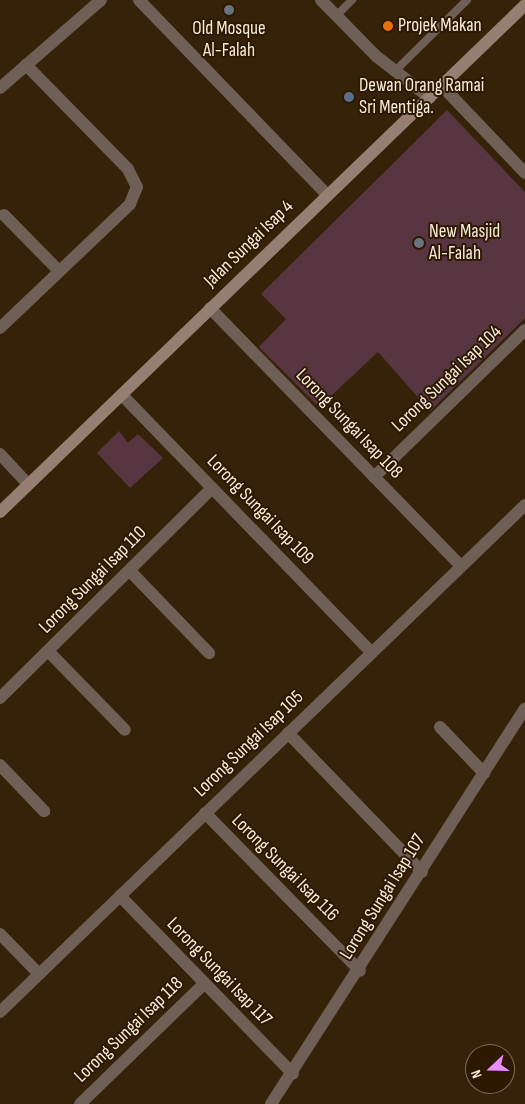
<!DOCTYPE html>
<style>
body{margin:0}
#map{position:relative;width:525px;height:1104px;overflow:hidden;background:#362208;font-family:"Sofia Sans Condensed",sans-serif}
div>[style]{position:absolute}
.building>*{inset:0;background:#573642}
.lane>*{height:8px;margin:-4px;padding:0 4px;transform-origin:4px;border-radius:4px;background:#6e6057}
.street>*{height:12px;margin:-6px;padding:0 6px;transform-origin:6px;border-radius:6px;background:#6e6057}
.secondary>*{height:12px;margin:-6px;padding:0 6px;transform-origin:6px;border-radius:6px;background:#967f72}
.dots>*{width:14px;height:14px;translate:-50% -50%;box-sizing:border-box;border:2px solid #2c1900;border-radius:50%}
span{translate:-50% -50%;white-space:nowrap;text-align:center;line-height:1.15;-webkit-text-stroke:4px #2c1900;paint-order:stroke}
.poi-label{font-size:19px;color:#f9ebdc}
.left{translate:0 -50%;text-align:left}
.street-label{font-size:19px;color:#f9ebdc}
.north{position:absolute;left:465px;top:1044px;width:50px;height:50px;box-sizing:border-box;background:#2c1900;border:1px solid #7e6d58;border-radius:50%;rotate:249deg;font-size:14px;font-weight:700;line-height:20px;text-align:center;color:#f9ebdc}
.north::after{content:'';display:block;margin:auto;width:18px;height:22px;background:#e98dfe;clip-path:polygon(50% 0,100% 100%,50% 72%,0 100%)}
</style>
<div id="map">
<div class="building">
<i style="clip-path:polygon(447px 110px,525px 192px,525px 318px,430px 411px,378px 352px,319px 407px,259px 347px,286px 319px,261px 294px)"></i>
<i style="clip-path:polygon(119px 431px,128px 443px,138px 434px,163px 458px,130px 488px,97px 453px)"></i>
</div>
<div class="lane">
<i style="left:336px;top:16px;width:23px;rotate:-45deg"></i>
<i style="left:395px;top:71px;width:101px;rotate:-44.6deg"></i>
</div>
<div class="street">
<i style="left:139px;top:0;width:271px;rotate:46deg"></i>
<i style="left:321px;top:0;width:78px;rotate:45.5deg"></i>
<i style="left:376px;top:56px;width:68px;rotate:37.9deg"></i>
<i style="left:442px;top:86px;width:120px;rotate:46.3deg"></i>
<i style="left:0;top:88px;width:134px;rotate:-41.1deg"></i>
<i style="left:4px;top:215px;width:78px;rotate:45.5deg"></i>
<i style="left:210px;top:308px;width:359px;rotate:45.8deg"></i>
<i style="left:0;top:328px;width:180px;rotate:-43.6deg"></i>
<i style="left:130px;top:204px;width:18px;rotate:-68deg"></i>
<i style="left:137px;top:187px;width:20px;rotate:-117deg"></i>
<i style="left:128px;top:169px;width:146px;rotate:-134.4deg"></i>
<i style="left:122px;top:395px;width:356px;rotate:45.9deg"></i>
<i style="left:0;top:454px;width:41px;rotate:47deg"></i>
<i style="left:374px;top:477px;width:211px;rotate:-44.2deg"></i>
<i style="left:130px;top:571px;width:114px;rotate:46.1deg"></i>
<i style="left:48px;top:651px;width:110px;rotate:45.7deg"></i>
<i style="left:0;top:698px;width:298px;rotate:-44.7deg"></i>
<i style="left:440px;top:727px;width:64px;rotate:46.3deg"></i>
<i style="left:288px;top:733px;width:193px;rotate:46deg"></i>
<i style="left:0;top:765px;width:64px;rotate:46.3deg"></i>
<i style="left:205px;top:813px;width:221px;rotate:45.5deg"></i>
<i style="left:120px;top:896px;width:248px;rotate:45.8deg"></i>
<i style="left:0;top:934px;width:56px;rotate:45.7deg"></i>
<i style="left:0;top:1012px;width:730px;rotate:-44deg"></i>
<i style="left:80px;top:1104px;width:173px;rotate:-44.1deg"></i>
<i style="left:271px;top:1104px;width:470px;rotate:-57.3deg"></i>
</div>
<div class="secondary">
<i style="left:0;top:512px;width:730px;rotate:-44deg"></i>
</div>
<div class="dots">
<i style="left:229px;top:10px;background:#6b7280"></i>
<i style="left:388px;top:26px;background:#e8710a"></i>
<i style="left:349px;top:97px;background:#5c6f8a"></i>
<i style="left:419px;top:243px;background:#6b7280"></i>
</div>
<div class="poi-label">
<span class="left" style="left:398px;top:26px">Projek Makan</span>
<span style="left:229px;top:40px">Old Mosque<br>Al-Falah</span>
<span class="left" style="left:359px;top:97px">Dewan Orang Ramai<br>Sri Mentiga.</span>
<span class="left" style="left:429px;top:243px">New Masjid<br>Al-Falah</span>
</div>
<div class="street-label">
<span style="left:249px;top:244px;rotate:-44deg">Jalan Sungai Isap 4</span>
<span style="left:447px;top:379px;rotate:-44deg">Lorong Sungai Isap 104</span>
<span style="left:349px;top:424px;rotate:46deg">Lorong Sungai Isap 108</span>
<span style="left:260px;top:510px;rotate:46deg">Lorong Sungai Isap 109</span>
<span style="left:93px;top:580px;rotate:-45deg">Lorong Sungai Isap 110</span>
<span style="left:249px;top:744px;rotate:-44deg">Lorong Sungai Isap 105</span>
<span style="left:285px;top:868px;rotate:45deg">Lorong Sungai Isap 116</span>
<span style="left:383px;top:897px;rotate:-58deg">Lorong Sungai Isap 107</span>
<span style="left:219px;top:972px;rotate:46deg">Lorong Sungai Isap 117</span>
<span style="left:129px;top:1030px;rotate:-44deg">Lorong Sungai Isap 118</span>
</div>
<div class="north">N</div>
</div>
